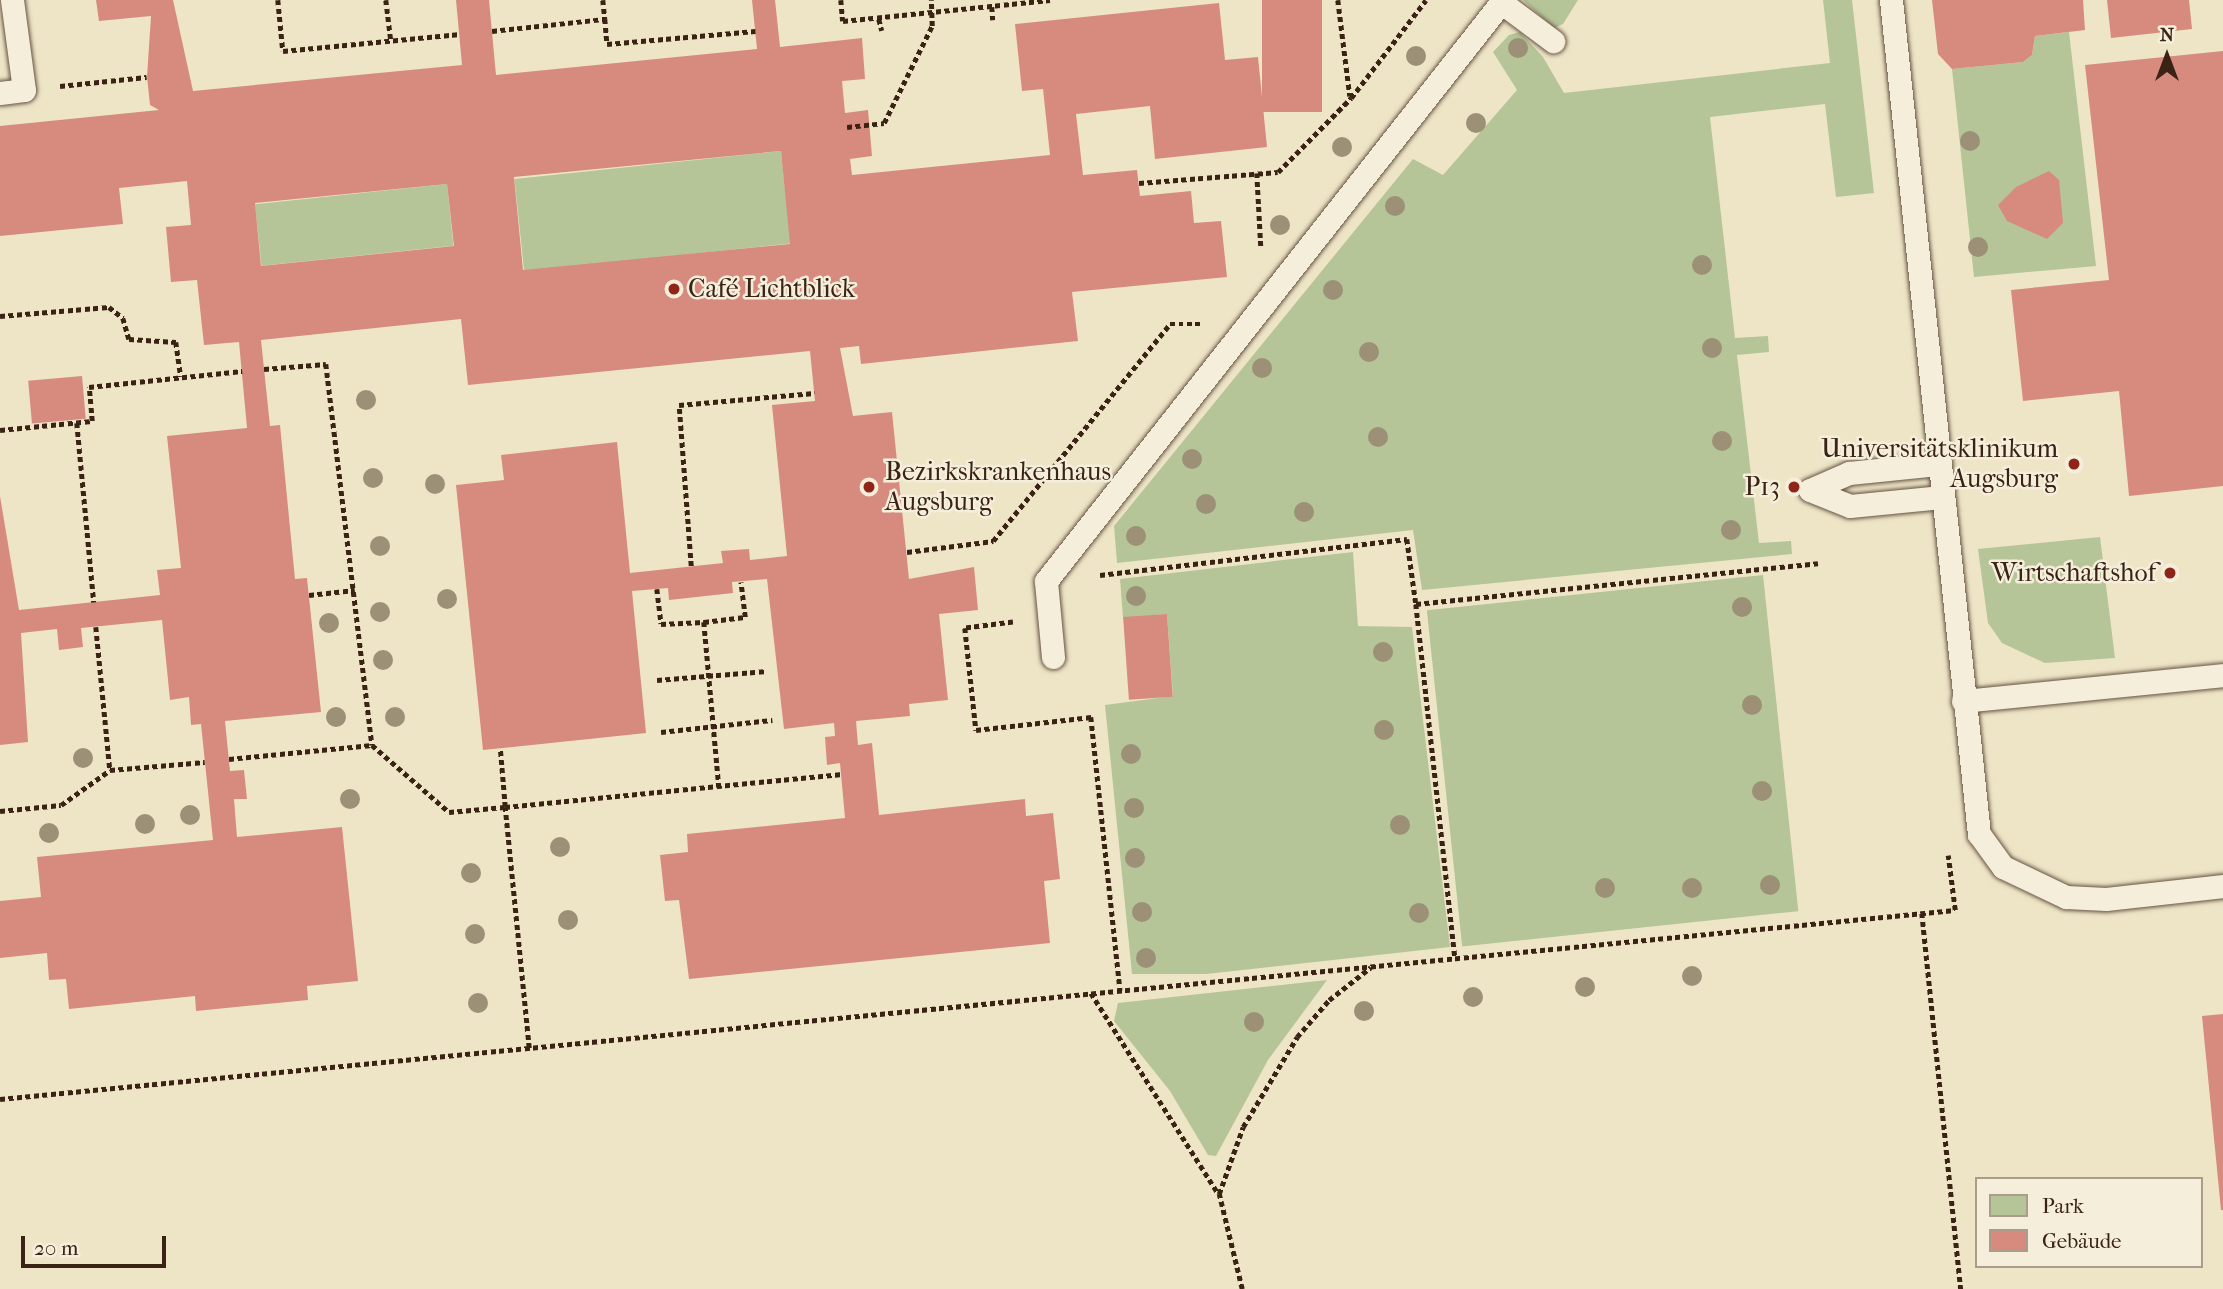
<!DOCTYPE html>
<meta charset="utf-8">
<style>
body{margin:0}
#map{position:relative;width:2223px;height:1289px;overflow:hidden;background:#eee5c7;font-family:"IM FELL French Canon",serif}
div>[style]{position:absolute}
.green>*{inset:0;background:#b5c598;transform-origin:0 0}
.building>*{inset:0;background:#d68b7e;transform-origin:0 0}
.path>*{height:4.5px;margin-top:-2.25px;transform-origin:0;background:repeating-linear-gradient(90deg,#3a2315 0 5px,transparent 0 8.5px)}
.roads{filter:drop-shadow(0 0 2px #675442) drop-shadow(0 0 2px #675442)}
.lane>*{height:23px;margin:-11.5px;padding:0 11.5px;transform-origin:11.5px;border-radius:11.5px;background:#f4eedb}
.trees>*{width:20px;height:20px;margin:-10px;border-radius:50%;background:#9c9177}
.dots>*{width:19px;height:19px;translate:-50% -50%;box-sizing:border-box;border:4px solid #f4eedb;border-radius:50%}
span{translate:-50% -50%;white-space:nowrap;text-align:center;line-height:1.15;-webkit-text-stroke:5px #f4eedb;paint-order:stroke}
.poi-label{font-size:26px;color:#3a2315}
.left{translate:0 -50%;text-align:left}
.right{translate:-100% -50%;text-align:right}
.legend{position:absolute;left:1975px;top:1177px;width:228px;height:91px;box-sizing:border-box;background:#f4eedb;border:2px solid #aa9d8c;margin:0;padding:9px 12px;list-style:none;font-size:21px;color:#3a2315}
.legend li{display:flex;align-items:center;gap:14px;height:35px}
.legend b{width:35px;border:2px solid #aa9d8c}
.north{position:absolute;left:2132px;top:21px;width:70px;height:70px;-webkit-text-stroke:5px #f4eedb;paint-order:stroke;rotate:0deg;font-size:19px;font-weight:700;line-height:28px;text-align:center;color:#3a2315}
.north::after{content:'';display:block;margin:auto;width:24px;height:32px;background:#3a2315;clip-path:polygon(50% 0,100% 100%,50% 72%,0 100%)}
.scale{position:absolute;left:21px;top:1236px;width:145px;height:32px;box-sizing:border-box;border:4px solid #3a2315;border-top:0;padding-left:9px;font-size:21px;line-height:24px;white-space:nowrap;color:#3a2315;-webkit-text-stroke:5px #f4eedb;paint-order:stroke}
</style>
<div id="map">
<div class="green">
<i style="clip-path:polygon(1523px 0,1578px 0,1563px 24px,1554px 28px)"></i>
<i style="clip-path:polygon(1823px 0,1852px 0,1874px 193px,1836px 197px,1825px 104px,1710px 117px,1735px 338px,1768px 336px,1769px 352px,1737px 355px,1759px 543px,1791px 541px,1792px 554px,1422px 590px,1413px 530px,1117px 563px,1114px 526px,1413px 159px,1443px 175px,1517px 90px,1493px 52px,1509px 35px,1520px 32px,1543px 57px,1564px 93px,1830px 63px)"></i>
<i style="clip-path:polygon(2069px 32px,2096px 266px,1974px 277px,1952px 69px,2023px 62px,2032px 55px,2035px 36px)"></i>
<i style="left:781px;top:151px;width:93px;height:268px;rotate:84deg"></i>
<i style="left:447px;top:184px;width:62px;height:193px;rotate:84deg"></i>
<i style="clip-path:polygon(2100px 537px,2115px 658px,2045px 663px,2002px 643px,1988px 623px,1978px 549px)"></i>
<i style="clip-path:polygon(1353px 552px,1358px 626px,1412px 627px,1450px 947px,1206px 974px,1132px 974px,1105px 705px,1173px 696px,1167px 614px,1123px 618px,1120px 579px)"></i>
<i style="left:1763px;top:575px;width:338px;height:338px;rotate:84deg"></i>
<i style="clip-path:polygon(1327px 980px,1268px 1060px,1216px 1156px,1208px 1155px,1170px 1091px,1114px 1021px,1118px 1003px)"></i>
</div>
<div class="building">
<i style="clip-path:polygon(evenodd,96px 0,173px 0,193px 91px,462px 65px,456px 0,489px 0,496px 75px,757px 49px,752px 0,775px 0,780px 47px,862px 38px,865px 79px,842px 81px,845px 113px,868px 110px,872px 156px,850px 159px,852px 175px,1050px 155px,1043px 89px,1022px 91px,1015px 24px,1219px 3px,1225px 60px,1258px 57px,1267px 147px,1155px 159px,1150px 106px,1076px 114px,1083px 175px,1137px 170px,1140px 196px,1191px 191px,1194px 223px,1221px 221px,1227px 277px,1072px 292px,1078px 341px,861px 364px,859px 346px,840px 348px,853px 416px,892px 412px,909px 579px,974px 567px,978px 610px,939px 614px,948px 700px,909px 704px,910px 716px,856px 721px,858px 745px,872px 743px,879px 815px,1025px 799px,1026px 816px,1053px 813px,1060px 879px,1044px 881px,1050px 943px,689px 979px,679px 900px,665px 901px,660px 855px,688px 852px,687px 834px,845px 818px,840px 763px,827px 765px,825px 737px,835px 736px,834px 723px,784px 729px,767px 579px,732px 582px,733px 593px,669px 600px,668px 588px,632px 591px,646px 733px,483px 750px,456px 485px,504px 480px,501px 455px,617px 442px,630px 573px,723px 563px,721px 551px,749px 549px,750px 560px,787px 556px,772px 405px,815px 401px,810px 351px,468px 385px,461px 319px,261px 340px,270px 426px,280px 425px,295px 579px,307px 578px,321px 712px,225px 721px,230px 771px,244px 770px,247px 799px,234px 799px,237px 837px,342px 827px,358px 981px,307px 986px,308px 1000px,196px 1011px,195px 996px,69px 1009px,66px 979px,49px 980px,47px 953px,0 958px,0 901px,41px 897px,37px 857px,213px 840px,201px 724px,191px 725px,189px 697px,170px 700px,162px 620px,81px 628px,83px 647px,59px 650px,57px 629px,21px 633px,28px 742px,0 745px,0 496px,19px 610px,160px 595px,157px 570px,181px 568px,167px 436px,247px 428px,239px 342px,204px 345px,197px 280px,171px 282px,166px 227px,191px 225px,187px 181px,119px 188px,123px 224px,0 236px,0 126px,159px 110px,150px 105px,147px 77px,151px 16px,99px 21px,96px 0,781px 151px,790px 244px,523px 270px,514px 177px,781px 151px,96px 0,447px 184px,454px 246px,261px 266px,255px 203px,447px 184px)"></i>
<i style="left:1262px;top:0;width:60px;height:112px"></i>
<i style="clip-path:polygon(1932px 0,2083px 0,2085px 30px,2035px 36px,2032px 55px,2023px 62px,1952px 69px,1938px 54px)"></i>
<i style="clip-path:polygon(2107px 0,2189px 0,2192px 29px,2111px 38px)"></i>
<i style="clip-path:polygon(2223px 51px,2223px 486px,2129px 496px,2119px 391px,2023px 401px,2011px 290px,2109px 280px,2085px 65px)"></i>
<i style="clip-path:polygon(2049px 171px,2059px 180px,2063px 223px,2047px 239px,2007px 221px,1998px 205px,2016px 187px)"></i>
<i style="left:82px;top:376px;width:43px;height:54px;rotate:85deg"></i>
<i style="left:1167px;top:614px;width:83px;height:44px;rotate:86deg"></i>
<i style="clip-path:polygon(2223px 1014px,2223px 1210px,2221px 1210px,2202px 1016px)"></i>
</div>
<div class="path">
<i style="left:278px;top:0;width:51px;rotate:84.4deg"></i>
<i style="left:283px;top:51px;width:178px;rotate:-5.5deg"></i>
<i style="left:386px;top:0;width:41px;rotate:83deg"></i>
<i style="left:603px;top:0;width:19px;rotate:84deg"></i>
<i style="left:841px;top:0;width:21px;rotate:85deg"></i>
<i style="left:843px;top:21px;width:208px;rotate:-5.8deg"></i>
<i style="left:1338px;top:0;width:97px;rotate:82.9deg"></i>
<i style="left:992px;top:7px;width:13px;rotate:86deg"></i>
<i style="left:879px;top:19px;width:12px;rotate:76deg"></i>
<i style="left:492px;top:31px;width:114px;rotate:-6.1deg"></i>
<i style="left:605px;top:19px;width:25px;rotate:85deg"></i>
<i style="left:607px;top:44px;width:149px;rotate:-5deg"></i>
<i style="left:60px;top:86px;width:87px;rotate:-5.9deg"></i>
<i style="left:847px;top:127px;width:37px;rotate:-6deg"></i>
<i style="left:884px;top:123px;width:108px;rotate:-63.7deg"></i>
<i style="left:932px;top:26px;width:26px;rotate:-92deg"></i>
<i style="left:1257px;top:173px;width:73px;rotate:86.9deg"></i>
<i style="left:1139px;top:183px;width:139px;rotate:-4.5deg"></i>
<i style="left:1278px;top:172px;width:104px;rotate:-45.4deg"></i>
<i style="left:1351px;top:98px;width:123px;rotate:-52.6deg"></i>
<i style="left:0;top:316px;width:109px;rotate:-4.7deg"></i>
<i style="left:109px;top:307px;width:18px;rotate:38deg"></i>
<i style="left:123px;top:318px;width:22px;rotate:74deg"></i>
<i style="left:129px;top:339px;width:47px;rotate:3.7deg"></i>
<i style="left:176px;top:342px;width:35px;rotate:82deg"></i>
<i style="left:264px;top:369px;width:62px;rotate:-4.6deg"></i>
<i style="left:326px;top:364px;width:384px;rotate:83.1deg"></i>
<i style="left:77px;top:423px;width:180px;rotate:84.6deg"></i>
<i style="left:0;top:430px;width:92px;rotate:-5.6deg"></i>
<i style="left:92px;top:421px;width:34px;rotate:-95deg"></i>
<i style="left:89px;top:387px;width:154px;rotate:-6deg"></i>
<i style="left:907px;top:552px;width:87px;rotate:-7.3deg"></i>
<i style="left:993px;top:541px;width:280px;rotate:-50.8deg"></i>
<i style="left:1170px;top:324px;width:31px"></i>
<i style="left:691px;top:566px;width:161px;rotate:-94.3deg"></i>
<i style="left:679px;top:405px;width:136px;rotate:-5.1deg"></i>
<i style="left:1100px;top:575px;width:309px;rotate:-6.7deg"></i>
<i style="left:1407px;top:539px;width:66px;rotate:82.1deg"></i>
<i style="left:1416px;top:604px;width:404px;rotate:-5.8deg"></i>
<i style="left:657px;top:589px;width:35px;rotate:83deg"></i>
<i style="left:661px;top:624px;width:43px;rotate:-2.7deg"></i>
<i style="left:704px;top:622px;width:41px;rotate:-7deg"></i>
<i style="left:745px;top:617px;width:35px;rotate:-97deg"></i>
<i style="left:309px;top:595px;width:46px;rotate:-6.2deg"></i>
<i style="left:1416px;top:604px;width:356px;rotate:83.7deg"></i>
<i style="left:704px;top:622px;width:166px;rotate:84.8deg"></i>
<i style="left:1013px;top:622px;width:48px;rotate:172.9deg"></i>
<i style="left:965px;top:628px;width:103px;rotate:83.8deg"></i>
<i style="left:976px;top:730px;width:116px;rotate:-6.4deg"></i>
<i style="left:1091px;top:717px;width:275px;rotate:83.9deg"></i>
<i style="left:96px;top:627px;width:144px;rotate:84.4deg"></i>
<i style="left:657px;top:680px;width:109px;rotate:-4.7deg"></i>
<i style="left:661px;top:732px;width:112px;rotate:-6.2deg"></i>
<i style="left:229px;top:759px;width:144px;rotate:-5.6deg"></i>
<i style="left:372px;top:745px;width:102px;rotate:41deg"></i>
<i style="left:449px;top:812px;width:56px;rotate:-5.1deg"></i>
<i style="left:505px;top:807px;width:59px;rotate:-94.8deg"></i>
<i style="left:0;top:811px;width:61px;rotate:-5.6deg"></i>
<i style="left:61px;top:805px;width:60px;rotate:-35.5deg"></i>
<i style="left:110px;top:770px;width:95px;rotate:-4.8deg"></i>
<i style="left:1922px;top:913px;width:378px;rotate:84.1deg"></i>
<i style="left:1091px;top:993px;width:237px;rotate:57.6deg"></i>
<i style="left:529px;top:1048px;width:242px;rotate:-95.7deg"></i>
<i style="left:505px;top:807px;width:339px;rotate:-5.6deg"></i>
<i style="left:0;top:1099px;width:1964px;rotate:-5.52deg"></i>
<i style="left:1955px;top:910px;width:55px;rotate:-97.3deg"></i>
<i style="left:1242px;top:1289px;width:98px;rotate:-103.6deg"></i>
<i style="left:1219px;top:1194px;width:71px;rotate:-70.3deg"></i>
<i style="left:1243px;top:1127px;width:105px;rotate:-59deg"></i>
<i style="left:1297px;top:1037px;width:49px;rotate:-49.1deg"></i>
<i style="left:1329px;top:1000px;width:53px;rotate:-38.2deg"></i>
</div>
<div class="roads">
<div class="lane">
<i style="left:1891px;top:0;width:839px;rotate:83.98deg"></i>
<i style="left:1979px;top:834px;width:41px;rotate:54deg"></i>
<i style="left:2003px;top:867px;width:70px;rotate:25.5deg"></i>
<i style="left:2066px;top:897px;width:40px;rotate:2.9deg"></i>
<i style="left:2106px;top:899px;width:118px;rotate:-6.3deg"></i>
<i style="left:1502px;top:3px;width:64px;rotate:36.7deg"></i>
<i style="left:0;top:93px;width:24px;rotate:-7deg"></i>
<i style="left:24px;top:90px;width:91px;rotate:-97.6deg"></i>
<i style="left:1810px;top:490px;width:43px;rotate:21.8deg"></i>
<i style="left:1850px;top:506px;width:92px;rotate:-5.6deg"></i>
<i style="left:1810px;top:490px;width:43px;rotate:-23.6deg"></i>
<i style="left:1849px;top:473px;width:89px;rotate:-5.8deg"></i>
<i style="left:1053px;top:657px;width:76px;rotate:-95.3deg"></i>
<i style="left:1046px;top:581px;width:739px;rotate:-51.81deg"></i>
<i style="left:1963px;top:701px;width:261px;rotate:-5.7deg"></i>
</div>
</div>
<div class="trees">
<i style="left:1518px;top:48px"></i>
<i style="left:1416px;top:56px"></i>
<i style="left:1476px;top:123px"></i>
<i style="left:1970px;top:141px"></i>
<i style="left:1342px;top:147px"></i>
<i style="left:1395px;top:206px"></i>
<i style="left:1280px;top:225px"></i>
<i style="left:1978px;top:247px"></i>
<i style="left:1702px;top:265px"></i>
<i style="left:1333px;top:290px"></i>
<i style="left:1712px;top:348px"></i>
<i style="left:1369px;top:352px"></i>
<i style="left:1262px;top:368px"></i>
<i style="left:366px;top:400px"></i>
<i style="left:1378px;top:437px"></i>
<i style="left:1722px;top:441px"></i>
<i style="left:1192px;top:459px"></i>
<i style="left:373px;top:478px"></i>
<i style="left:435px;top:484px"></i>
<i style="left:1206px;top:504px"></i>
<i style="left:1304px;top:512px"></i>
<i style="left:1731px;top:530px"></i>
<i style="left:1136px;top:536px"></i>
<i style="left:380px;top:546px"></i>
<i style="left:1136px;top:596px"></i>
<i style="left:447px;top:599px"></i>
<i style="left:1742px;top:607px"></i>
<i style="left:380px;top:612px"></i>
<i style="left:329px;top:623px"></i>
<i style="left:1383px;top:652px"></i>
<i style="left:383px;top:660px"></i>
<i style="left:1752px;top:705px"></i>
<i style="left:336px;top:717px"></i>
<i style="left:395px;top:717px"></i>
<i style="left:1384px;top:730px"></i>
<i style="left:1131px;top:754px"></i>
<i style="left:83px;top:758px"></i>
<i style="left:1762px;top:791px"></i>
<i style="left:350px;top:799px"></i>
<i style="left:1134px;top:808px"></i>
<i style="left:190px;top:815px"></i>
<i style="left:145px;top:824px"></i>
<i style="left:1400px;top:825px"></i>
<i style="left:49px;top:833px"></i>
<i style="left:560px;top:847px"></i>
<i style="left:1135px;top:858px"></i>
<i style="left:471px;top:873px"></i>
<i style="left:1770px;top:885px"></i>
<i style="left:1605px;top:888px"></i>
<i style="left:1692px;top:888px"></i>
<i style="left:1142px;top:912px"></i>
<i style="left:1419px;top:913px"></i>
<i style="left:568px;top:920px"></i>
<i style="left:475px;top:934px"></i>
<i style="left:1146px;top:958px"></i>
<i style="left:1692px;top:976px"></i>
<i style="left:1585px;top:987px"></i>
<i style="left:1473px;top:997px"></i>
<i style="left:478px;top:1003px"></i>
<i style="left:1364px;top:1011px"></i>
<i style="left:1254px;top:1022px"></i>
</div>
<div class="dots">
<i style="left:674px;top:289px;background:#8f2418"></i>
<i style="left:2074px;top:464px;background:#8f2418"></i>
<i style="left:869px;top:487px;background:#8f2418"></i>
<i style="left:1794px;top:487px;background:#8f2418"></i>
<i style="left:2170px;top:573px;background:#8f2418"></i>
</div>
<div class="poi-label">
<span class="left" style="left:688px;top:289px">Café Lichtblick</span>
<span class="right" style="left:2058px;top:464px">Universitätsklinikum<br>Augsburg</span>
<span class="left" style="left:885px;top:487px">Bezirkskrankenhaus<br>Augsburg</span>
<span class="right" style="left:1780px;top:487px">P13</span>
<span class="right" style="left:2156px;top:573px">Wirtschaftshof</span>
</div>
<ul class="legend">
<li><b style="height:19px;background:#b5c598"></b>Park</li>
<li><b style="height:19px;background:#d68b7e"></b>Gebäude</li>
</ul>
<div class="north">N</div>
<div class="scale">20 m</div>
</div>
